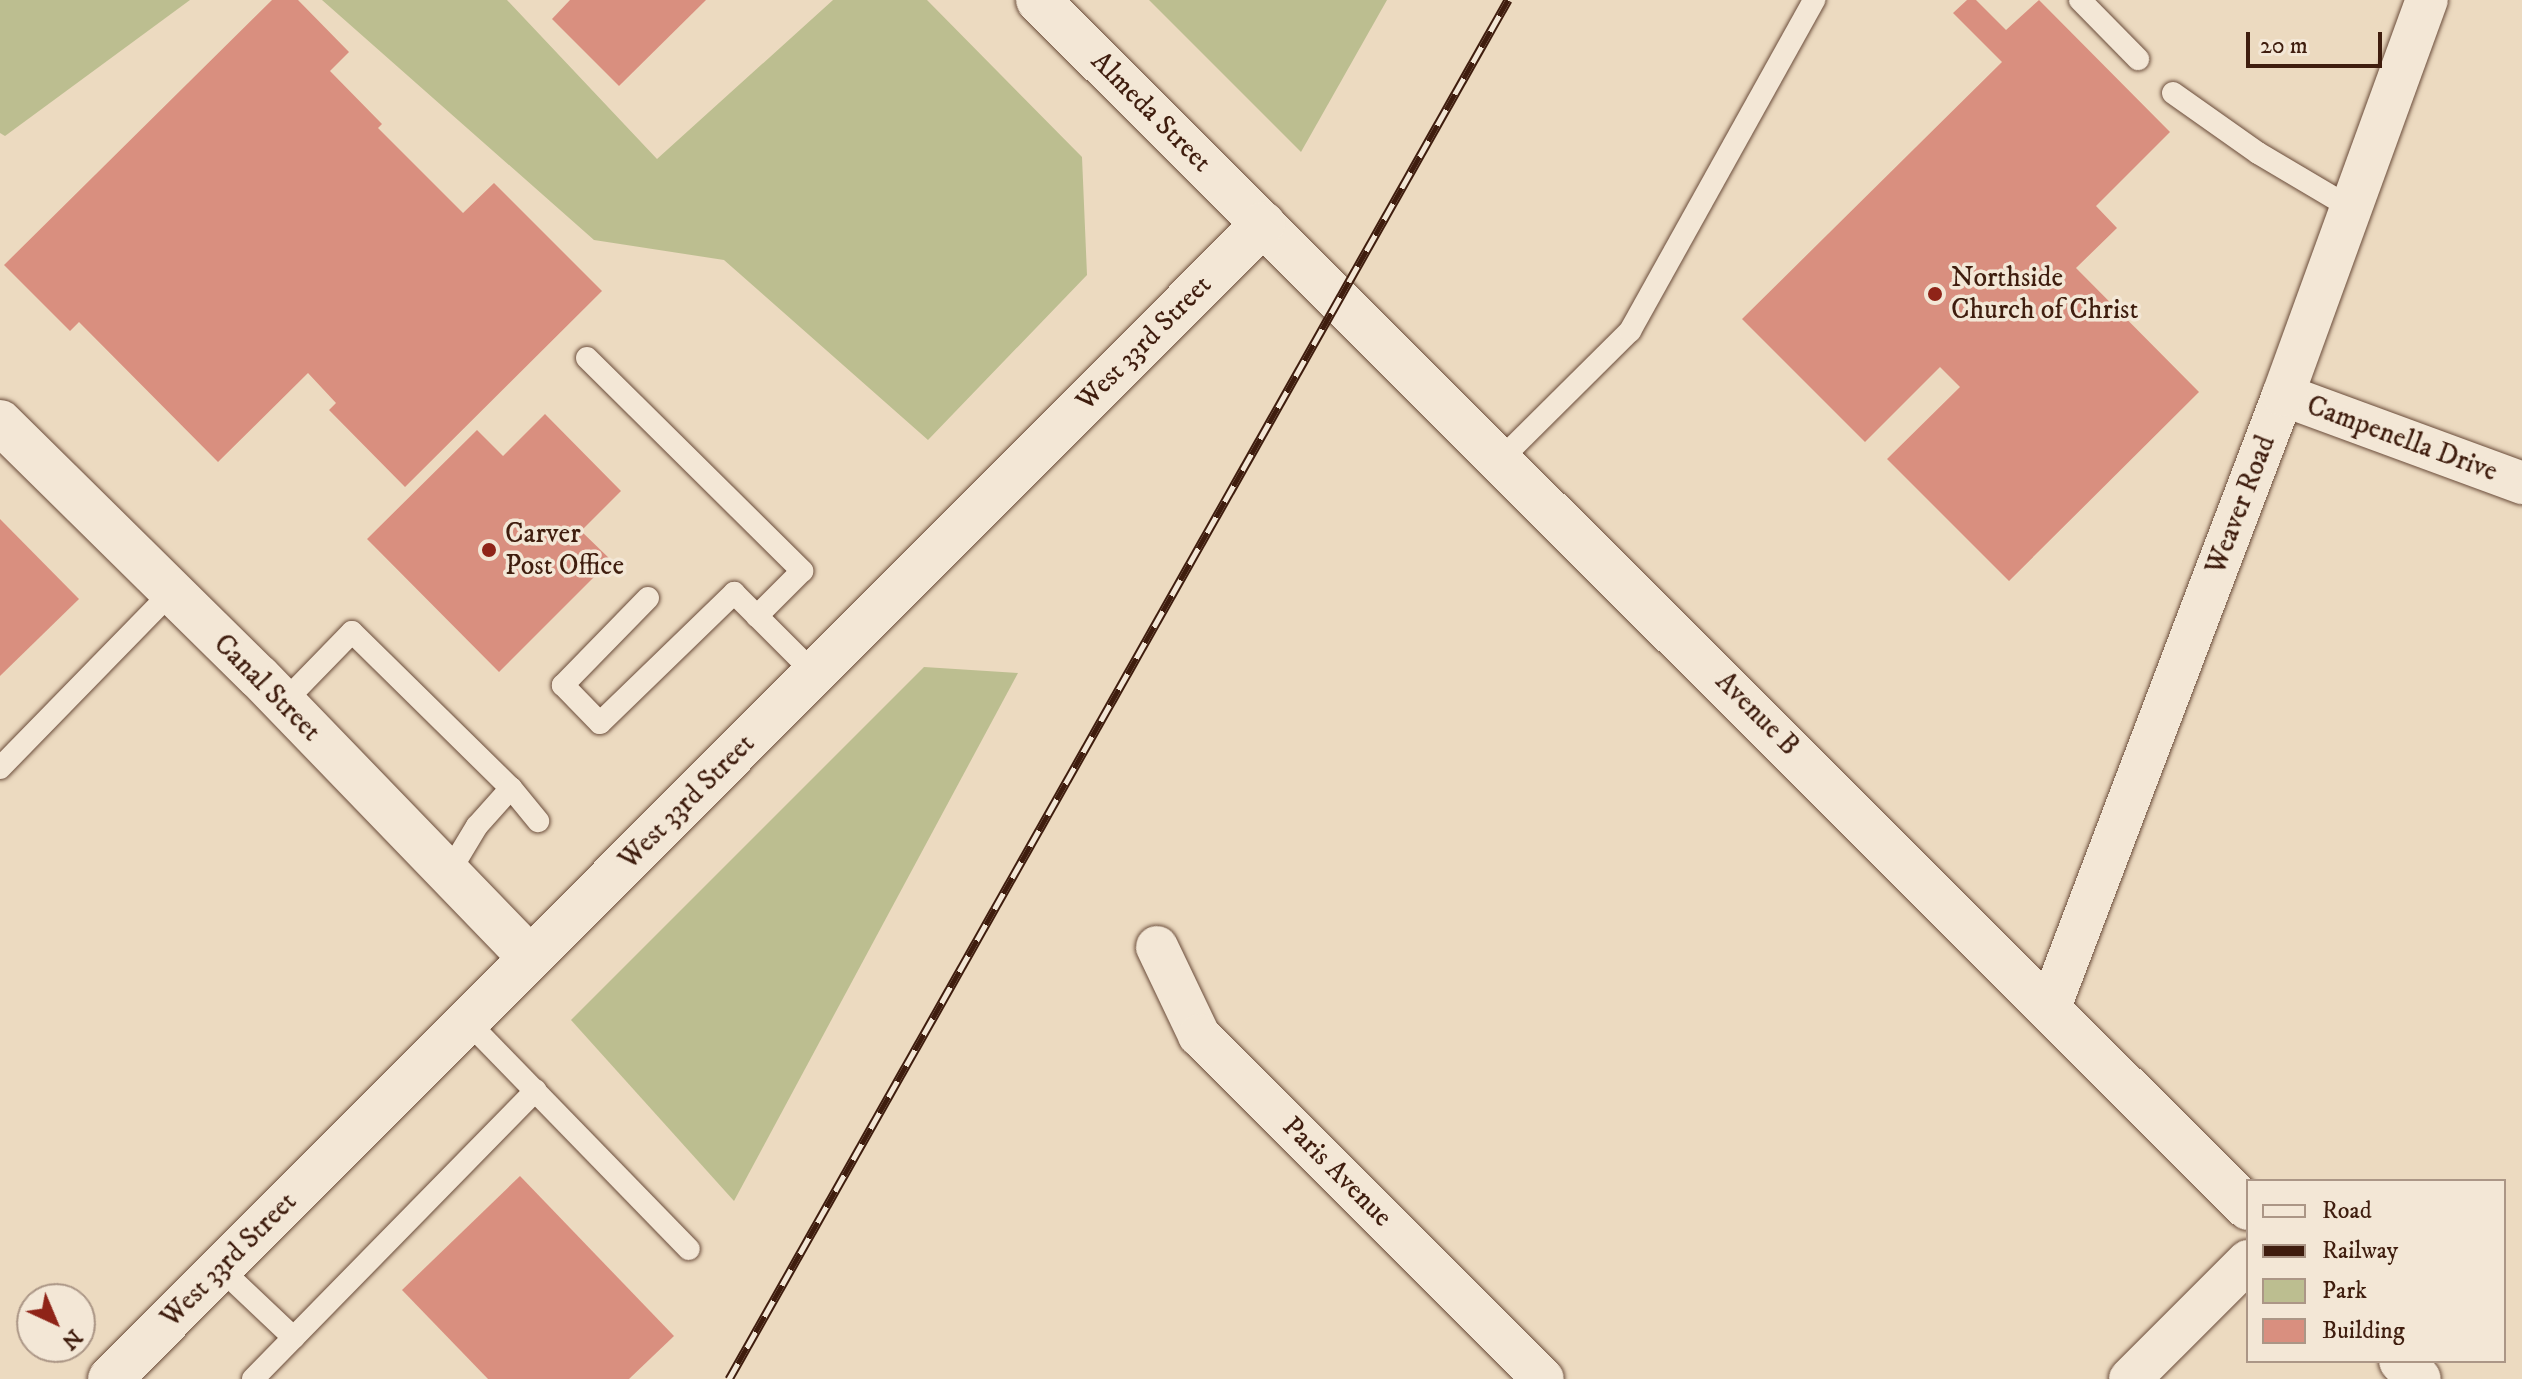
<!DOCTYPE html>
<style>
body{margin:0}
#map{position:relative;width:2522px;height:1379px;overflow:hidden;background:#ecdac0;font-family:"IM FELL DW Pica",serif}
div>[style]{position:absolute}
.green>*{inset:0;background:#bcbe90}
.building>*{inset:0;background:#d98f7f}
.roads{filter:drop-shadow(0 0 2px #6a4c3a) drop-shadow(0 0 2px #6a4c3a)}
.lane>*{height:22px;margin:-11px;padding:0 11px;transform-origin:11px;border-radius:11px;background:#f3e7d6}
.street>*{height:42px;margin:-21px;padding:0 21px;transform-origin:21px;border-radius:21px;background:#f3e7d6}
.secondary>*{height:44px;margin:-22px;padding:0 22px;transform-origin:22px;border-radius:22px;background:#f3e7d6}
.rail>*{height:9px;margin-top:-4.5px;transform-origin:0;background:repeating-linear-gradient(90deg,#f3e7d6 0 18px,#3f1d0e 0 36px);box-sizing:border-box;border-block:2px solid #3f1d0e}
.dots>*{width:22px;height:22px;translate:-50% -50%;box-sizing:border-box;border:4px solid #f3e7d6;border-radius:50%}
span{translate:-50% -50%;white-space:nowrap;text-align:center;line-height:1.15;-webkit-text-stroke:7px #f3e7d6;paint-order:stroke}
.street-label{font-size:28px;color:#3f1d0e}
.poi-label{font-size:28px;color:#3f1d0e}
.left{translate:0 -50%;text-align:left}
.legend{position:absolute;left:2246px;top:1179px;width:260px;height:184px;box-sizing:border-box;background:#f3e7d6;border:2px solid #ab9686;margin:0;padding:10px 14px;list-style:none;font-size:24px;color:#3f1d0e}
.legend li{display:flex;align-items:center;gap:16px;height:40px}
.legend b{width:40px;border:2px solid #ab9686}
.north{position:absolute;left:16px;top:1283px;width:80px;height:80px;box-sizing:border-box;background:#f3e7d6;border:2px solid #ab9686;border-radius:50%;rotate:136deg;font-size:22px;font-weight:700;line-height:32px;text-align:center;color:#3f1d0e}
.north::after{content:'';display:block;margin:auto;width:28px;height:36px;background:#8f2418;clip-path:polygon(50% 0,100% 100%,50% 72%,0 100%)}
.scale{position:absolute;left:2246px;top:32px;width:136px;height:36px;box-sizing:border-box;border:4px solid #3f1d0e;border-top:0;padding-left:10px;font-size:24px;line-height:28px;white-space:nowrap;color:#3f1d0e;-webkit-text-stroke:6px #f3e7d6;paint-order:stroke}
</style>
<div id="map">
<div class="green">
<i style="clip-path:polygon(0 0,190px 0,5px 136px,0 133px)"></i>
<i style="clip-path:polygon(322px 0,507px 0,657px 159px,833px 0,927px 0,1082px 157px,1087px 275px,928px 440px,724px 260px,594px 240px)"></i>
<i style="clip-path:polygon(1149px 0,1387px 0,1301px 152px)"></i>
<i style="clip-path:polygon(924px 667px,1018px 673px,734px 1201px,571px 1020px)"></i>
</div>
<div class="building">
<i style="clip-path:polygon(272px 0,298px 0,349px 52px,330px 71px,382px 124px,378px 128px,463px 213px,494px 183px,602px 291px,405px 487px,329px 410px,336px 403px,308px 373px,218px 462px,79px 322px,70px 331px,4px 265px)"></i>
<i style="clip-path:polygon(570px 0,706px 0,619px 86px,552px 19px)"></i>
<i style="clip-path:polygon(1967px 0,1976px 0,2006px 30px,2039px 0,2170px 132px,2096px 206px,2117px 228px,2076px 268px,2199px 392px,2009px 581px,1887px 459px,1960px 387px,1940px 367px,1865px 442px,1742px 319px,2002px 62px,1953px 13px)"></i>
<i style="clip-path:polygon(545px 414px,621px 491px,581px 531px,611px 560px,499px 672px,367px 539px,477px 430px,503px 456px)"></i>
<i style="clip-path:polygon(0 519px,79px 599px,0 676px)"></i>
<i style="clip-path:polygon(520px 1176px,674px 1336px,629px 1379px,488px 1379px,402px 1290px)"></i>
</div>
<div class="roads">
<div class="lane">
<i style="left:2080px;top:0;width:83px;rotate:45.5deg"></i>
<i style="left:2173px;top:93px;width:104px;rotate:35.2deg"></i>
<i style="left:2258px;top:153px;width:108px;rotate:30.6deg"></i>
<i style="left:587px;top:358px;width:303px;rotate:44.7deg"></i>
<i style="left:802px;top:571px;width:64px;rotate:135deg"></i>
<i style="left:1501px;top:459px;width:182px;rotate:-44.8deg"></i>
<i style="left:1630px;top:331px;width:379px;rotate:-60.9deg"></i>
<i style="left:648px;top:598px;width:122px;rotate:134.3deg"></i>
<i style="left:563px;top:685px;width:53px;rotate:45.8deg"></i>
<i style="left:600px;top:723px;width:187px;rotate:-44.1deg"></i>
<i style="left:734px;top:593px;width:116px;rotate:45deg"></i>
<i style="left:283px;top:703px;width:99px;rotate:-45.8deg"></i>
<i style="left:352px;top:632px;width:223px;rotate:44.5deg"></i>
<i style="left:0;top:768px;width:246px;rotate:-45.7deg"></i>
<i style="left:448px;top:874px;width:56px;rotate:-58.9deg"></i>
<i style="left:477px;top:826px;width:51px;rotate:-48.2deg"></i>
<i style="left:511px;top:788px;width:43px;rotate:50.7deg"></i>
<i style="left:467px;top:1021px;width:318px;rotate:45.8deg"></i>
<i style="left:221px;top:1269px;width:100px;rotate:43.4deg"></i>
<i style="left:253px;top:1379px;width:404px;rotate:-45.6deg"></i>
</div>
<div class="street">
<i style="left:2283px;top:395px;width:255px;rotate:20.2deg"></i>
<i style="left:1157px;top:947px;width:98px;rotate:64.5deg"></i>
<i style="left:1199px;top:1035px;width:486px;rotate:45deg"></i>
<i style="left:2050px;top:1007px;width:655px;rotate:-69.16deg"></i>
<i style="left:2283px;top:395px;width:420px;rotate:-70deg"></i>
<i style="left:2130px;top:1379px;width:167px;rotate:-45deg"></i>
</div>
<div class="secondary">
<i style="left:1038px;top:0;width:1710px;rotate:44.95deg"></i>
<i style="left:0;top:422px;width:363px;rotate:44.6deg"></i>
<i style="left:259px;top:677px;width:390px;rotate:46deg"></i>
<i style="left:2401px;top:1361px;width:25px;rotate:45deg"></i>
<i style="left:110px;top:1379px;width:1632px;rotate:-45.05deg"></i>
</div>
</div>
<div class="rail">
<i style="left:729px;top:1379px;width:1584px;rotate:-60.54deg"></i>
</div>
<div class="dots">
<i style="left:1935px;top:294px;background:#8f2418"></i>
<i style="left:489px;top:550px;background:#8f2418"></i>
</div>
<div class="street-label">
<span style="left:1151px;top:112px;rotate:45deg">Almeda Street</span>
<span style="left:1144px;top:343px;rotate:-45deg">West 33rd Street</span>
<span style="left:2402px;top:439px;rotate:20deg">Campenella Drive</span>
<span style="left:2241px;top:505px;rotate:-69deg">Weaver Road</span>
<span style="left:267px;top:688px;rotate:45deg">Canal Street</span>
<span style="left:1757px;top:714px;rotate:45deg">Avenue B</span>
<span style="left:687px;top:802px;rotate:-45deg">West 33rd Street</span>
<span style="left:1337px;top:1172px;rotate:45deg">Paris Avenue</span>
<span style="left:229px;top:1260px;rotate:-45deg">West 33rd Street</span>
</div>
<div class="poi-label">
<span class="left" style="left:1951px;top:294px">Northside<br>Church of Christ</span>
<span class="left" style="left:505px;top:550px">Carver<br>Post Office</span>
</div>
<ul class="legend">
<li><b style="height:10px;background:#f3e7d6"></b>Road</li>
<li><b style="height:10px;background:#3f1d0e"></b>Railway</li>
<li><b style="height:22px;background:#bcbe90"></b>Park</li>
<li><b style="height:22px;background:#d98f7f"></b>Building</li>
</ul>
<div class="north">N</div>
<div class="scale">20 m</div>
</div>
